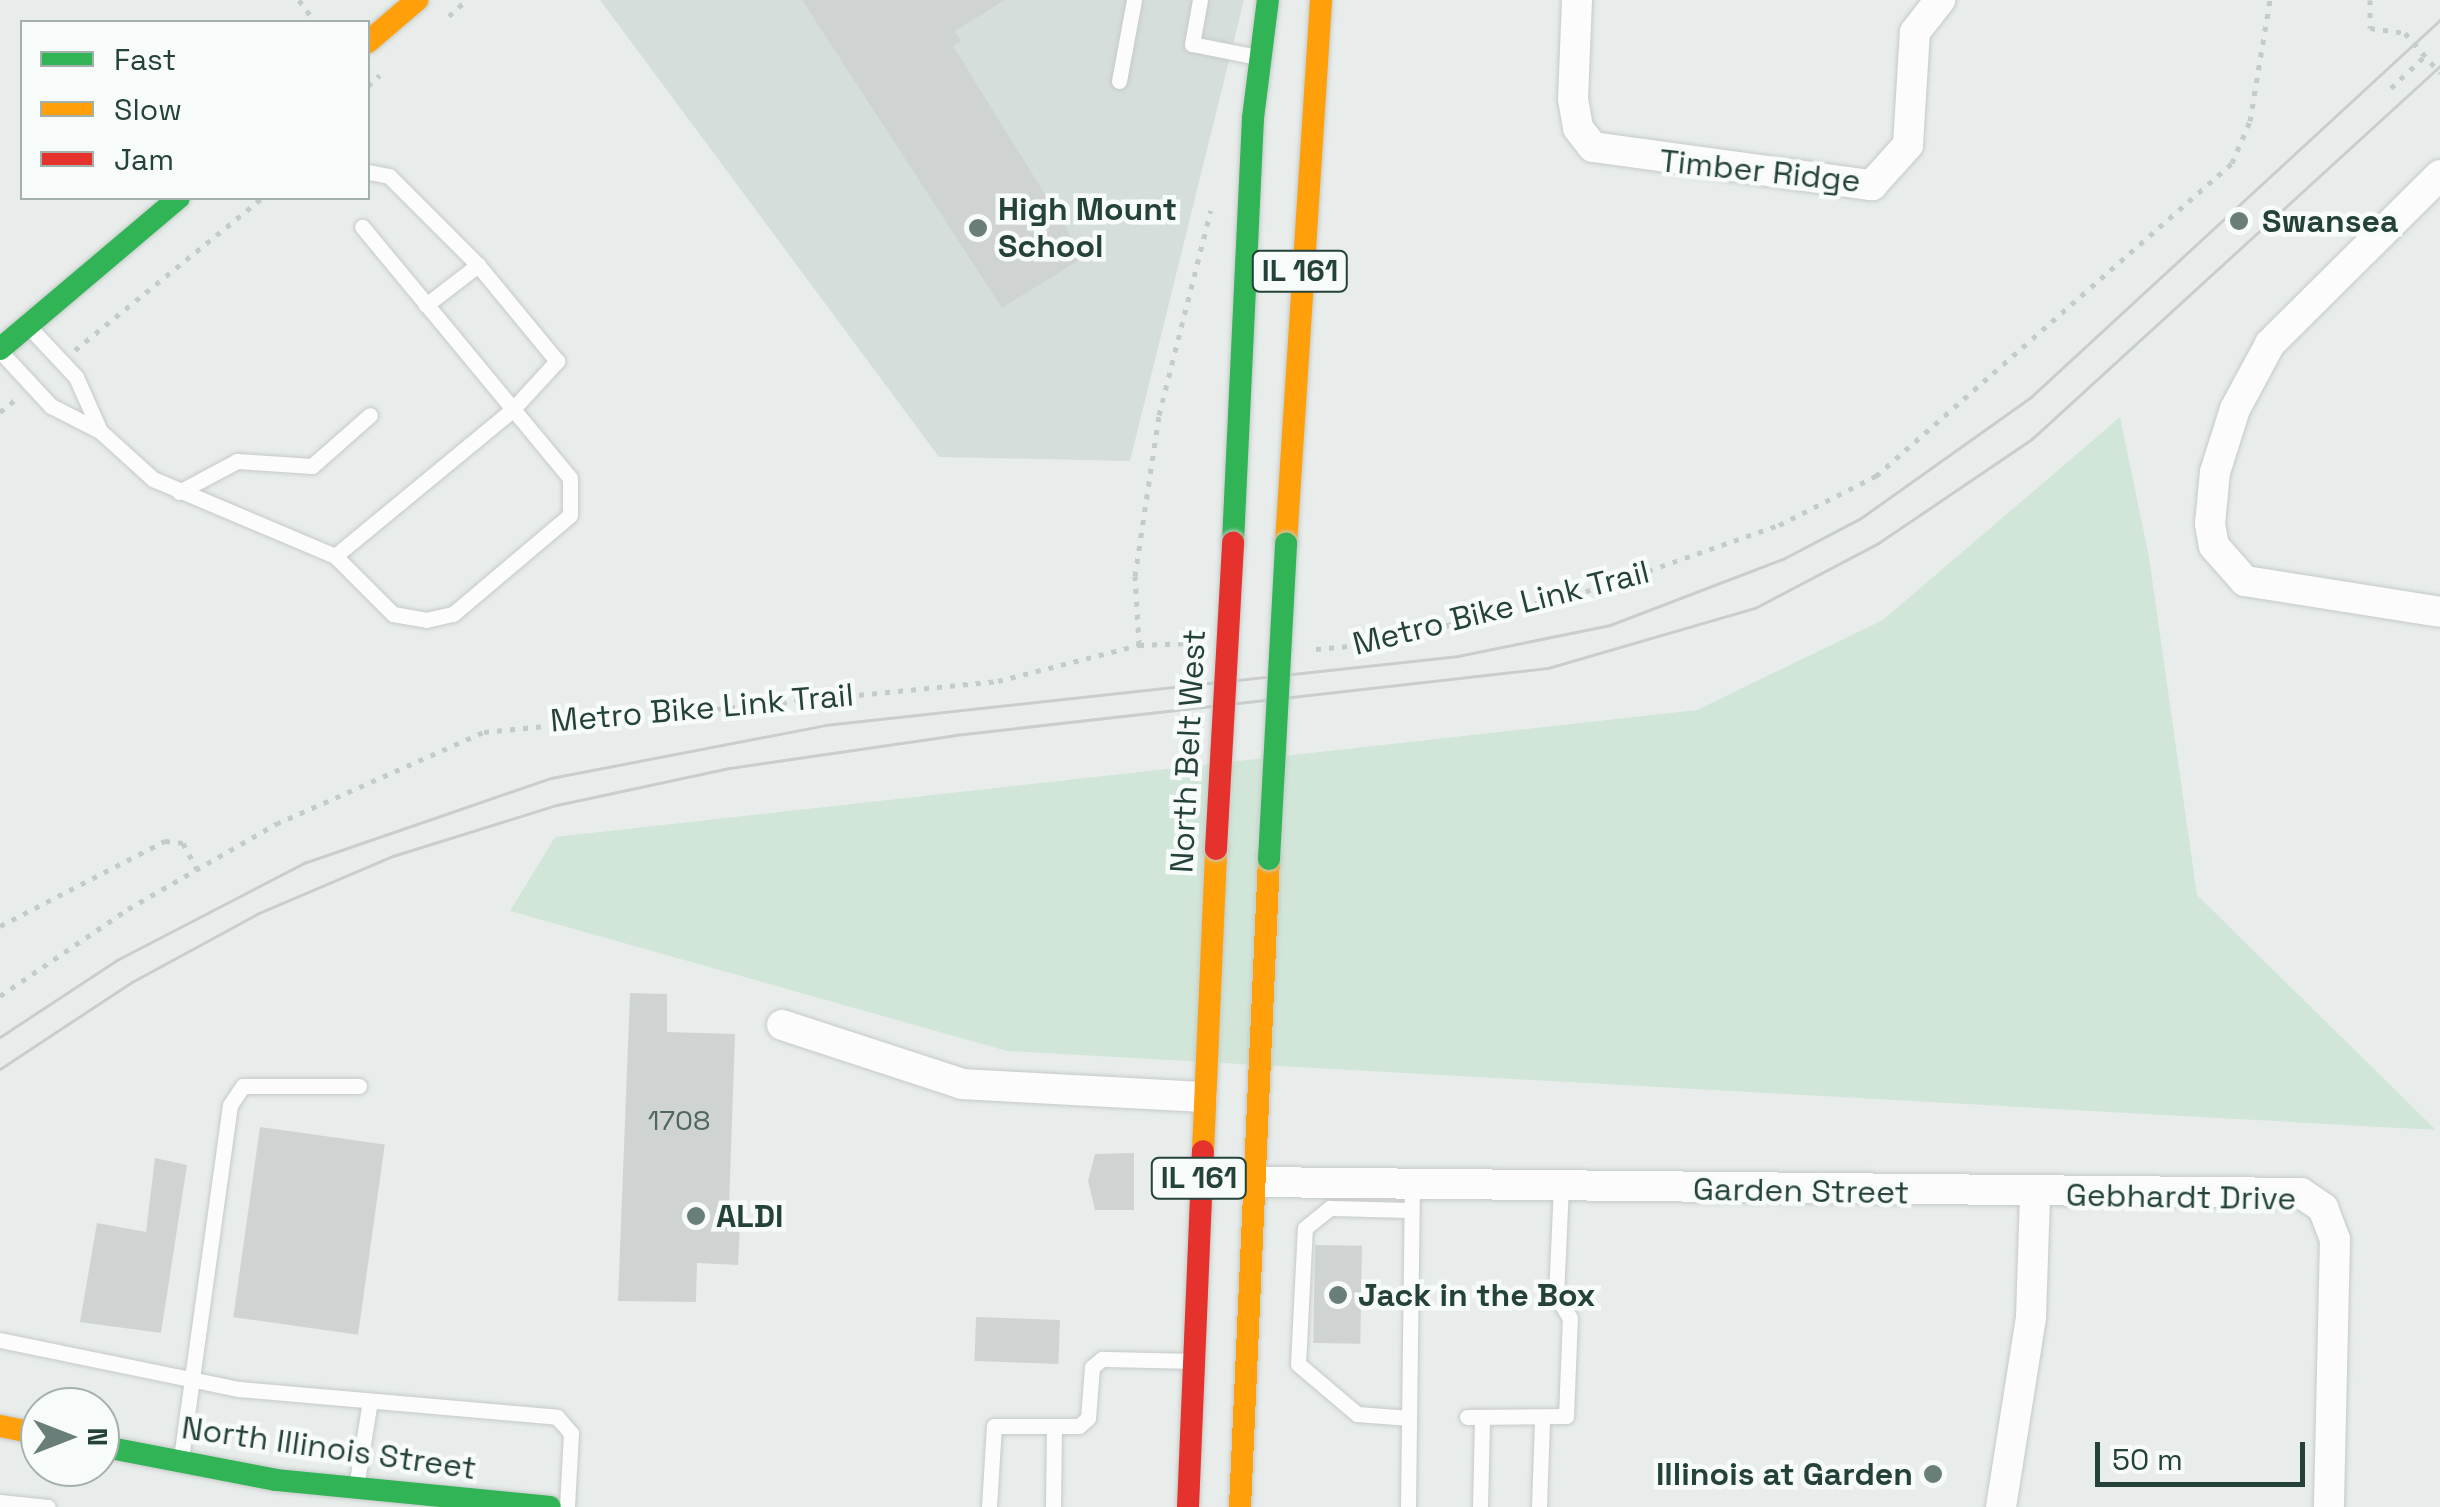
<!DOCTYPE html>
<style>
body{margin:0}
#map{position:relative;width:2440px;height:1507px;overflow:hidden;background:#e8edeb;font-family:"Space Grotesk",sans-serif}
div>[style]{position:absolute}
.built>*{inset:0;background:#d6dedb}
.green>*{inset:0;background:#d1e6d8}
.building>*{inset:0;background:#cfd4d2;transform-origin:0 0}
.path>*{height:5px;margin-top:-2.5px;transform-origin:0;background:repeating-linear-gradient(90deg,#c3ccca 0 5px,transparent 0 13px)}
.roads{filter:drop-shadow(0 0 2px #c5cac8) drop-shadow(0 0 2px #c5cac8)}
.lane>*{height:15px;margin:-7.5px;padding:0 7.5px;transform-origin:7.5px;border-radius:7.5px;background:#fcfcfc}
.street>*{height:30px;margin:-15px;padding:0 15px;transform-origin:15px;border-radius:15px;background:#fcfcfc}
.fast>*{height:22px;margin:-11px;padding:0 11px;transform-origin:11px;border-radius:11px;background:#30b455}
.slow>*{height:22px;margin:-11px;padding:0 11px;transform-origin:11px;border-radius:11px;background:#ff9f0a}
.jam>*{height:22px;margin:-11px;padding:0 11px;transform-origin:11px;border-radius:11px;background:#e5322d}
.tram>*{height:2.5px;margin:-1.25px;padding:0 1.25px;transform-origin:1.25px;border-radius:1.25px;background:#c9cdcc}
.bridges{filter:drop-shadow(0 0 2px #c3ccc9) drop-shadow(0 0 2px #c3ccc9)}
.fast-bridge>*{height:22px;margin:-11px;padding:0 11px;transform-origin:11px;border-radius:11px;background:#30b455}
.jam-bridge>*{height:22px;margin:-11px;padding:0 11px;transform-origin:11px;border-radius:11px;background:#e5322d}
.dots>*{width:28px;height:28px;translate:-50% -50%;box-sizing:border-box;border:5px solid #f7fbf9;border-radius:50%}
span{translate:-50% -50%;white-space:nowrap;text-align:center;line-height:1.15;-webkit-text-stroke:9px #f7fbf9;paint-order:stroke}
.number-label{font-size:28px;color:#506761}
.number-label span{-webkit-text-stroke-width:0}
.shield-label span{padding:2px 8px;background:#f7fbf9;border:2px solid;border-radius:8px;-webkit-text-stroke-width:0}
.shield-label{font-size:30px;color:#24423a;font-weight:700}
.street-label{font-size:32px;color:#24423a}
.poi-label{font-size:32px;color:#24423a;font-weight:700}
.left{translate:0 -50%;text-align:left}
.right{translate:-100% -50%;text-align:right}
.legend{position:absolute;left:20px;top:20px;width:350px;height:180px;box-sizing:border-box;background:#f7fbf9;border:2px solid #a3b1ad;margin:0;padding:12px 18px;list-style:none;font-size:30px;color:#24423a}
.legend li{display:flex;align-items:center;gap:20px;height:50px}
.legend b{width:50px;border:2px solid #a3b1ad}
.north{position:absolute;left:20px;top:1387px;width:100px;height:100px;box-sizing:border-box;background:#f7fbf9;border:2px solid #a3b1ad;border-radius:50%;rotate:90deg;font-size:28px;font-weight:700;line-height:40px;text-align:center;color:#24423a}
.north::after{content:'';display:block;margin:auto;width:35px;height:45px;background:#697e78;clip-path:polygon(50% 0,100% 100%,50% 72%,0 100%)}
.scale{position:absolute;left:2095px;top:1442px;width:210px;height:45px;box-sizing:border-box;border:5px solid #24423a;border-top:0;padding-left:12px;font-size:30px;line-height:35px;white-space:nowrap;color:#24423a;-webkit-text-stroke:8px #f7fbf9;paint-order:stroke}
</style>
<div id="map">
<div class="built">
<i style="clip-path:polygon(600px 0,1244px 0,1130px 461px,939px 457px)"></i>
</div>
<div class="green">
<i style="clip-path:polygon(2120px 417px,2149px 557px,2197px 895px,2436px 1130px,1007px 1051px,510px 911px,555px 837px,1697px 710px,1883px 620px)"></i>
</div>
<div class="building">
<i style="clip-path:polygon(802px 0,1005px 0,955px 31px,961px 41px,953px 46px,1084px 257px,1002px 308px)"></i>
<i style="clip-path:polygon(630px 993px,667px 994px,667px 1032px,735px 1034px,729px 1207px,741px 1207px,738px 1265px,697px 1263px,696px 1302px,618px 1301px)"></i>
<i style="left:260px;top:1127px;width:126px;height:192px;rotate:8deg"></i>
<i style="clip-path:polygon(1134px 1153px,1134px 1210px,1095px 1210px,1088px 1181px,1095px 1154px)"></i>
<i style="clip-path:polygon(155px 1158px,187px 1165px,161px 1333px,80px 1322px,97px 1223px,146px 1232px)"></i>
<i style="left:1315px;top:1245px;width:47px;height:98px;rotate:1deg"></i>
<i style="left:976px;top:1317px;width:84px;height:44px;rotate:2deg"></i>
</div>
<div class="path">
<i style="left:299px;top:0;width:27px;rotate:54deg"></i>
<i style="left:2370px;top:0;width:28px;rotate:90deg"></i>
<i style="left:2370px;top:28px;width:35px;rotate:8deg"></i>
<i style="left:2405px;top:33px;width:53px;rotate:48.8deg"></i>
<i style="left:449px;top:16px;width:24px;rotate:-42deg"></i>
<i style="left:368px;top:86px;width:16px;rotate:-43deg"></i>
<i style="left:2391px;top:88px;width:47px;rotate:-43.3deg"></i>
<i style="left:75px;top:350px;width:241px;rotate:-39.1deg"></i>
<i style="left:0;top:412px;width:22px;rotate:-39deg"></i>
<i style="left:1139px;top:645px;width:69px;rotate:-93.3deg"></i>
<i style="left:1135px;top:576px;width:163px;rotate:-81.5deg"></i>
<i style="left:1159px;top:415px;width:211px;rotate:-75.8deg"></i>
<i style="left:1316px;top:649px;width:55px;rotate:-5.2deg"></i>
<i style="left:1371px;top:644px;width:235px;rotate:-13.8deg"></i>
<i style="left:1599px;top:588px;width:191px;rotate:-19.3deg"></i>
<i style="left:1779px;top:525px;width:109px;rotate:-26.8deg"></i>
<i style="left:1876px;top:476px;width:474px;rotate:-41.3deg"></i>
<i style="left:2232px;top:163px;width:46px;rotate:-66.8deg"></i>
<i style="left:2250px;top:121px;width:123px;rotate:-80.6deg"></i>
<i style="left:0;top:926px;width:186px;rotate:-27.3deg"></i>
<i style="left:165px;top:841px;width:18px;rotate:6deg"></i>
<i style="left:183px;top:843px;width:30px;rotate:62deg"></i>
<i style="left:0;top:996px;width:155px;rotate:-34.2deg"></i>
<i style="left:128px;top:909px;width:171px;rotate:-29.9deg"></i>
<i style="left:276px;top:824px;width:227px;rotate:-23.9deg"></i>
<i style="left:484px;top:732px;width:517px;rotate:-5.67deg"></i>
<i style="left:998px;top:681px;width:146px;rotate:-14.3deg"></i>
<i style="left:1139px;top:645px;width:51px;rotate:-2.2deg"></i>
</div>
<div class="roads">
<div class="lane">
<i style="left:1200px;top:0;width:45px;rotate:100.3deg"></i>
<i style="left:1192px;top:44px;width:66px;rotate:11.3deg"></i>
<i style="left:1119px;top:81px;width:82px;rotate:-79.5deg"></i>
<i style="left:426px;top:305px;width:66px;rotate:-37.6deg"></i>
<i style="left:0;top:351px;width:75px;rotate:47.2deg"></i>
<i style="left:51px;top:406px;width:55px;rotate:27deg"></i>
<i style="left:100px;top:431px;width:59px;rotate:-114deg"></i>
<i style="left:76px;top:377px;width:67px;rotate:-133.2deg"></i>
<i style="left:100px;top:431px;width:72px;rotate:42.2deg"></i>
<i style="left:153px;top:479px;width:198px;rotate:22.9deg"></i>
<i style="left:335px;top:556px;width:82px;rotate:45deg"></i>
<i style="left:393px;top:614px;width:34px;rotate:10deg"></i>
<i style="left:426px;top:620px;width:28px;rotate:-13deg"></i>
<i style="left:453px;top:614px;width:153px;rotate:-40.2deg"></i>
<i style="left:570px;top:515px;width:37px;rotate:-90deg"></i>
<i style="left:570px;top:478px;width:326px;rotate:-129.6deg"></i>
<i style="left:179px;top:492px;width:66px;rotate:-28.1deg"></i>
<i style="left:237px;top:461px;width:75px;rotate:3.8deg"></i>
<i style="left:312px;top:466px;width:77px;rotate:-41.3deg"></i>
<i style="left:335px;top:556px;width:229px;rotate:-39.5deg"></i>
<i style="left:512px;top:410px;width:67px;rotate:-47.4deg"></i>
<i style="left:557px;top:361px;width:124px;rotate:-129.5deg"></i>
<i style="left:478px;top:265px;width:126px;rotate:-135deg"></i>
<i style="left:389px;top:176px;width:21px;rotate:-169deg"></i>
<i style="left:0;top:1340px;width:244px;rotate:11.6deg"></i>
<i style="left:239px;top:1389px;width:319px;rotate:5deg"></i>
<i style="left:557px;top:1417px;width:21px;rotate:49deg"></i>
<i style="left:571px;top:1433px;width:74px;rotate:93.1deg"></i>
<i style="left:1467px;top:1417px;width:99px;rotate:-0.6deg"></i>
<i style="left:1566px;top:1416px;width:98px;rotate:-87.7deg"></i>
<i style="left:1570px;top:1318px;width:26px;rotate:-122deg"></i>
<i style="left:1556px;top:1296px;width:109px;rotate:-87.4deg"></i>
<i style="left:1409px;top:1418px;width:52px;rotate:-175.6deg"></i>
<i style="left:1357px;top:1414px;width:77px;rotate:-139.7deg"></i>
<i style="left:1298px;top:1364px;width:136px;rotate:-87.1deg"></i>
<i style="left:1305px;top:1228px;width:32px;rotate:-39deg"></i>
<i style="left:1330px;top:1208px;width:81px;rotate:1.4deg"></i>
<i style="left:181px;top:1458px;width:356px;rotate:-82.1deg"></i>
<i style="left:230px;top:1105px;width:23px;rotate:-56deg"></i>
<i style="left:243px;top:1086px;width:116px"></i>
<i style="left:357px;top:1481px;width:81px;rotate:-80.8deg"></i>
<i style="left:0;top:1502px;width:48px;rotate:5.9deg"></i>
<i style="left:989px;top:1507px;width:81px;rotate:-86.5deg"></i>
<i style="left:994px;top:1426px;width:85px"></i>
<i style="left:1079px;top:1426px;width:12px;rotate:-42deg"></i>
<i style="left:1088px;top:1418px;width:51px;rotate:-85.5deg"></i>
<i style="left:1092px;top:1367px;width:13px;rotate:-39deg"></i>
<i style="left:1102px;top:1359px;width:86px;rotate:1.3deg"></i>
<i style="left:1053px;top:1507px;width:81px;rotate:-89.3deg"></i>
<i style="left:1408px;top:1507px;width:322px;rotate:-89.3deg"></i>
<i style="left:1480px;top:1507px;width:90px;rotate:-88.7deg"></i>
<i style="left:1539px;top:1507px;width:87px;rotate:-88deg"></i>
</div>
<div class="street">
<i style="left:1577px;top:0;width:99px;rotate:92.3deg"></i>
<i style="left:1573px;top:99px;width:29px;rotate:80deg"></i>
<i style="left:1578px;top:128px;width:24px;rotate:52deg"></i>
<i style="left:1593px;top:147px;width:282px;rotate:7.8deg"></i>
<i style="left:1872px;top:185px;width:54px;rotate:-48deg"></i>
<i style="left:1908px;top:145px;width:113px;rotate:-86.5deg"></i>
<i style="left:1915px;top:32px;width:41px;rotate:-52deg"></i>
<i style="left:2440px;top:175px;width:240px;rotate:135.2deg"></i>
<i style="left:2270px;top:344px;width:74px;rotate:118.3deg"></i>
<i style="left:2235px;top:409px;width:66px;rotate:107.6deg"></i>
<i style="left:2215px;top:472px;width:52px;rotate:95.5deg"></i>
<i style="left:2210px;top:524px;width:22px;rotate:80deg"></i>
<i style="left:2214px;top:546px;width:47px;rotate:48.5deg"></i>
<i style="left:2245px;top:581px;width:197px;rotate:9deg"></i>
<i style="left:782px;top:1025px;width:189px;rotate:18.1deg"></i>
<i style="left:962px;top:1084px;width:240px;rotate:3.1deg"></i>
<i style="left:1252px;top:1182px;width:1049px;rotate:0.6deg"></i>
<i style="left:2301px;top:1193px;width:27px;rotate:34deg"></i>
<i style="left:2323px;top:1208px;width:33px;rotate:69deg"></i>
<i style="left:2335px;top:1239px;width:268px;rotate:91.3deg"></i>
<i style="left:2001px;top:1507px;width:192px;rotate:-81deg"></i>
<i style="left:2031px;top:1317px;width:123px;rotate:-88.1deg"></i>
</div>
<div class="fast">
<i style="left:0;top:349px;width:234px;rotate:-40.2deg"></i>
<i style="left:1233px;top:542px;width:424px;rotate:-87.3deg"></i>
<i style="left:1253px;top:118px;width:119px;rotate:-82.8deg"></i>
<i style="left:100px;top:1446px;width:179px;rotate:10.9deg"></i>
<i style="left:276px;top:1480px;width:275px;rotate:5.6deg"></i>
</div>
<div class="slow">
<i style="left:368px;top:42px;width:65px;rotate:-40.6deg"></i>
<i style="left:1286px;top:543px;width:544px;rotate:-86.31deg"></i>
<i style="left:1203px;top:1151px;width:302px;rotate:-87.5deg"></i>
<i style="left:0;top:1426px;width:41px;rotate:11.3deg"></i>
<i style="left:1240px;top:1507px;width:649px;rotate:-87.44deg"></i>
</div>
<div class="jam">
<i style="left:1188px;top:1507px;width:356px;rotate:-87.6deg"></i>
</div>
</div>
<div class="tram">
<i style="left:0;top:1037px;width:140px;rotate:-33.3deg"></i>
<i style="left:117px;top:960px;width:211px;rotate:-27.4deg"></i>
<i style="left:304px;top:863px;width:261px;rotate:-19deg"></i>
<i style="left:551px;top:778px;width:279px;rotate:-10.9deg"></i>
<i style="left:825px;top:725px;width:637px;rotate:-6.22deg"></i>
<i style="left:1458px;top:656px;width:155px;rotate:-11.5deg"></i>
<i style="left:1610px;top:625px;width:185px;rotate:-20.9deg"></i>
<i style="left:1783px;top:559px;width:88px;rotate:-27.7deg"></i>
<i style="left:1861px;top:518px;width:209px;rotate:-35.4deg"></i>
<i style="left:2031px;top:397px;width:556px;rotate:-42.67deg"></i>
<i style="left:0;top:1069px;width:158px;rotate:-33.4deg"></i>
<i style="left:132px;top:982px;width:142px;rotate:-28.5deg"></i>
<i style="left:257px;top:914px;width:148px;rotate:-23.1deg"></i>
<i style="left:393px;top:856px;width:172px;rotate:-17.3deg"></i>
<i style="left:557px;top:805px;width:177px;rotate:-12.1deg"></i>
<i style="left:730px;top:768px;width:227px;rotate:-8.3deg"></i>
<i style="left:955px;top:735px;width:597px;rotate:-6.45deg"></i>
<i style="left:1548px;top:668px;width:216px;rotate:-16.2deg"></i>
<i style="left:1755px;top:608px;width:138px;rotate:-27.7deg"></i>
<i style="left:1877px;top:544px;width:187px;rotate:-34.1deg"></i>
<i style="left:2032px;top:439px;width:553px;rotate:-42.43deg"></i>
</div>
<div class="bridges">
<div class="fast-bridge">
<i style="left:1269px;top:859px;width:316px;rotate:-86.9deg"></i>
</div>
<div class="jam-bridge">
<i style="left:1216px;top:849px;width:307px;rotate:-86.8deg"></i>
</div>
</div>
<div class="dots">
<i style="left:2239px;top:221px;background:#697e78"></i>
<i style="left:978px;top:228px;background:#697e78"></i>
<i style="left:696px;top:1216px;background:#697e78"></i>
<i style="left:1338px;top:1295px;background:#697e78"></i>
<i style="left:1933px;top:1474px;background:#697e78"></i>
</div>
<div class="number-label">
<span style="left:679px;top:1120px">1708</span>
</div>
<div class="shield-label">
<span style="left:1300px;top:271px">IL 161</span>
<span style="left:1199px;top:1178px">IL 161</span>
</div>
<div class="street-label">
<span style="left:1760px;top:171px;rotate:6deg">Timber Ridge</span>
<span style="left:1501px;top:608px;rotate:-14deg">Metro Bike Link Trail</span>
<span style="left:702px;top:708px;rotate:-5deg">Metro Bike Link Trail</span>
<span style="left:1188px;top:751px;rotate:-87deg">North Belt West</span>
<span style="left:1801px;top:1191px;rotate:1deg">Garden Street</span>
<span style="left:2181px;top:1197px;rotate:1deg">Gebhardt Drive</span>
<span style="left:329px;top:1448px;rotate:8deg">North Illinois Street</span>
</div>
<div class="poi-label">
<span class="left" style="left:998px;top:228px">High Mount<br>School</span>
<span class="left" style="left:2262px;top:221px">Swansea</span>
<span class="left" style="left:716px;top:1216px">ALDI</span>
<span class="left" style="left:1358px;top:1295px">Jack in the Box</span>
<span class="right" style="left:1913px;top:1474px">Illinois at Garden</span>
</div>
<ul class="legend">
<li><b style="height:12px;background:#30b455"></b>Fast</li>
<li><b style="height:12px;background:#ff9f0a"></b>Slow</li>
<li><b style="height:12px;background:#e5322d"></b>Jam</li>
</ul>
<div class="north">N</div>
<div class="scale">50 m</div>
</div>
